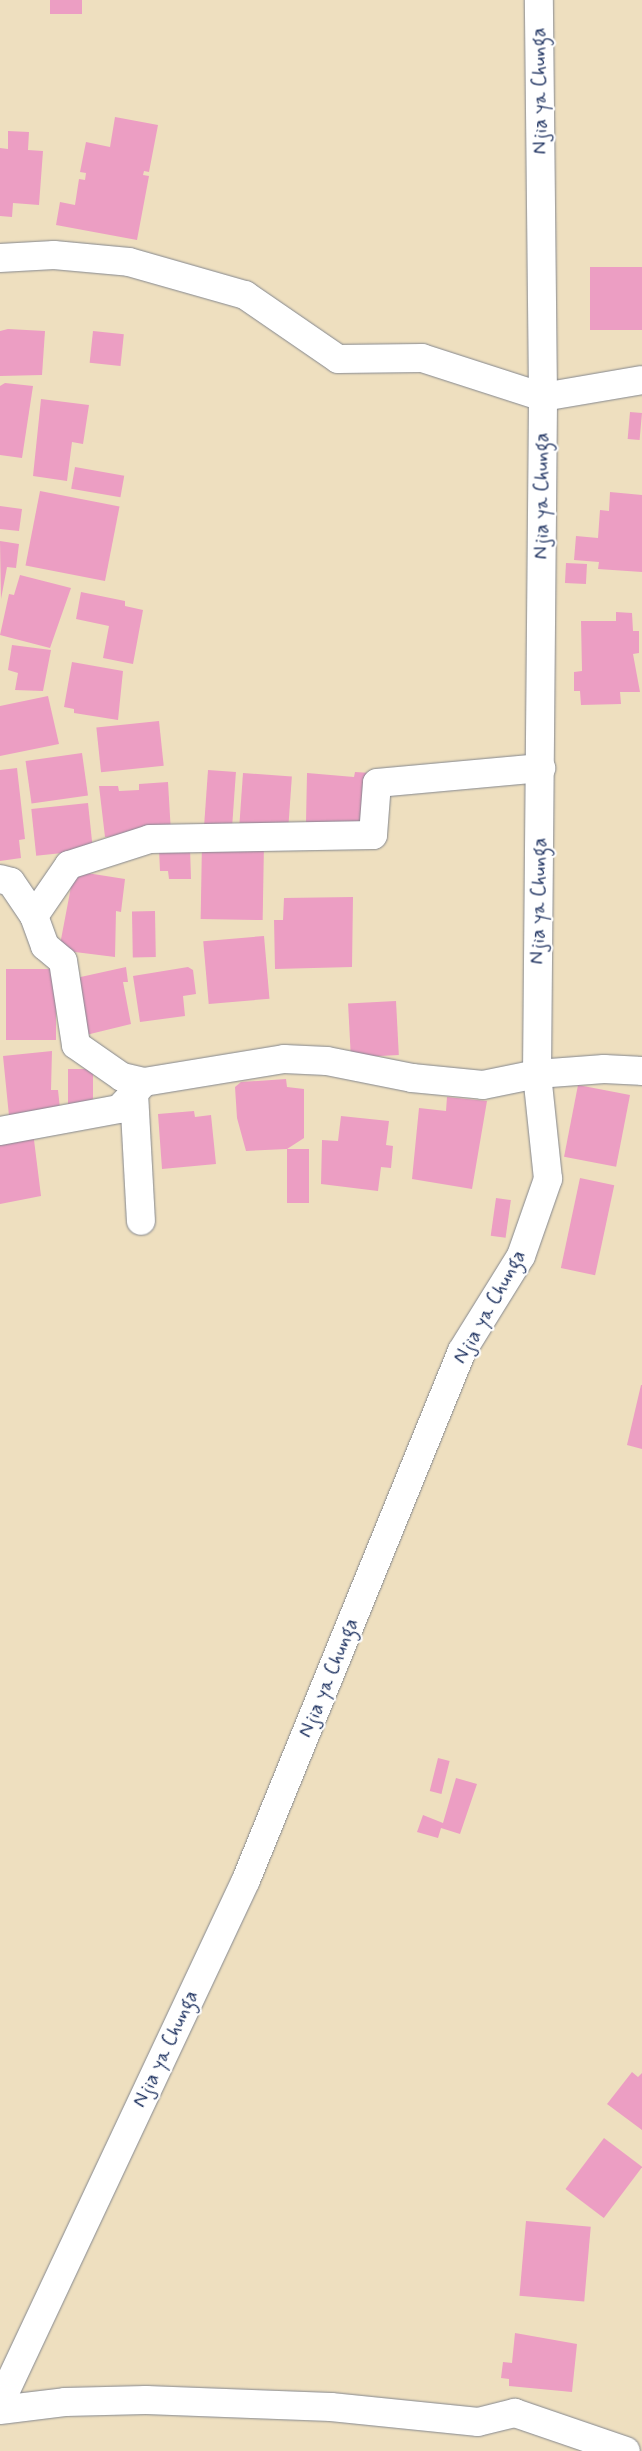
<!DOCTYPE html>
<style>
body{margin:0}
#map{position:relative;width:642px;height:2451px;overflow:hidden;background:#eedfbf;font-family:Mynerve,sans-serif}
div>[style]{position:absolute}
.building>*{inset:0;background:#ec9ec3;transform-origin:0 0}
.roads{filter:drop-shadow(0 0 1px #84878e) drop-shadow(0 0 1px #84878e)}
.minor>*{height:28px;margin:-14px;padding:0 14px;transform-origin:14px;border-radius:14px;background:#fff}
span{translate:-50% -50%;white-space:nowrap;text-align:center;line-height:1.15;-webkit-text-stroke:4.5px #fff;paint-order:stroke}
.street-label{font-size:20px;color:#1b2f5e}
</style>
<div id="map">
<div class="building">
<i style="left:50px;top:0;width:32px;height:14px"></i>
<i style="clip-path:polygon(115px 117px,158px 125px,149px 172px,144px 171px,143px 175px,149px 176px,137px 240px,56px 225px,60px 202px,75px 205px,79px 179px,85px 180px,86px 173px,80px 172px,86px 142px,110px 147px)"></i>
<i style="clip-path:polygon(8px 131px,29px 132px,28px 150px,43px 151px,39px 205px,13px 203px,12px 217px,0 216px,0 148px,8px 149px)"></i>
<i style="left:642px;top:267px;width:63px;height:52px;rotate:90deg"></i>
<i style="clip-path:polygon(8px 329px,45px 331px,42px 375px,0 376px,0 331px)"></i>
<i style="left:93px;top:331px;width:31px;height:32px;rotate:6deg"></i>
<i style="clip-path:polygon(5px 383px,33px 386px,22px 458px,0 455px,0 386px)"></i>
<i style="clip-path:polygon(41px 399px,89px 405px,83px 444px,72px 442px,67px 481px,33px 476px)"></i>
<i style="left:630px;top:412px;width:12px;height:27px;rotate:5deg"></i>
<i style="left:75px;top:467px;width:50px;height:22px;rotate:10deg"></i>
<i style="left:40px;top:491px;width:81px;height:76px;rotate:11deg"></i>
<i style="clip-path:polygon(610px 492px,642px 495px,642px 572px,598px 569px,599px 562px,574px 560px,576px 536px,598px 538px,600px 510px,609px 511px)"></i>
<i style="clip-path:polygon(0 506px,22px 509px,19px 531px,0 529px)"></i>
<i style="clip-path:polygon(0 541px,19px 544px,16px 568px,7px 567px,1px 599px)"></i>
<i style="left:566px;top:563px;width:21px;height:20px;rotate:3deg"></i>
<i style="clip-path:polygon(20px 575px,71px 588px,50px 648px,0 635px,9px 594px,14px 595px)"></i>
<i style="clip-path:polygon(81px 592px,125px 601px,125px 606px,143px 610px,133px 664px,103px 658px,109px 626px,76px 619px)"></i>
<i style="clip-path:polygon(616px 612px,632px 613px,633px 631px,639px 631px,639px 653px,633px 654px,640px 692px,620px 692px,621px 704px,581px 705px,580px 691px,574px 691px,574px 672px,582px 671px,581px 621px,616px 621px)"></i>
<i style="clip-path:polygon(12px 645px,51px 650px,43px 691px,15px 690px,18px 673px,8px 670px)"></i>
<i style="clip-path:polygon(72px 662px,123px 671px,118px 720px,74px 713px,74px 709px,64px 707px)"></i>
<i style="clip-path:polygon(48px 696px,59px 744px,0 756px,0 706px)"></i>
<i style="left:159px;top:721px;width:45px;height:63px;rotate:84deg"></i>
<i style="left:82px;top:753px;width:43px;height:57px;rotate:82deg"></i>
<i style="clip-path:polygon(17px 768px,25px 839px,19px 840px,21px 858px,0 861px,0 770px)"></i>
<i style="left:208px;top:770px;width:28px;height:60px;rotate:4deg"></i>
<i style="clip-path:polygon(355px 772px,371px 773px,367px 830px,306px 822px,307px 773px,354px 777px)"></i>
<i style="left:243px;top:773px;width:49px;height:50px;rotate:4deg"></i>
<i style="clip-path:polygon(168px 782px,171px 833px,105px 837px,99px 786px,118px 786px,119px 791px,139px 790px,139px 784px)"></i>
<i style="left:88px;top:803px;width:47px;height:57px;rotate:84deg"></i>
<i style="left:202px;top:842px;width:62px;height:77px;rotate:1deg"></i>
<i style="clip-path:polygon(190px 848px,191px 879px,169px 879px,168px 871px,160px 871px,159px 849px)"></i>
<i style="clip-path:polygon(74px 871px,125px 879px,121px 912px,116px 911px,115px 957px,59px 950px)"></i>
<i style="clip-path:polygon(353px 897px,352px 967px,275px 969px,274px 920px,283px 920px,284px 898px)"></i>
<i style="left:155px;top:911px;width:46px;height:23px;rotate:89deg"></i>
<i style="left:264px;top:936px;width:63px;height:61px;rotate:85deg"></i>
<i style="clip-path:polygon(126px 967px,128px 982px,123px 982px,131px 1024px,86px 1035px,76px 978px)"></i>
<i style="clip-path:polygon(188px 967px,193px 970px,196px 994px,183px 996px,185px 1016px,140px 1022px,133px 976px)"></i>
<i style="left:6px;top:969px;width:50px;height:71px"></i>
<i style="left:396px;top:1001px;width:54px;height:48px;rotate:87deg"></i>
<i style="clip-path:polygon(52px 1051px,51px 1090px,58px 1090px,61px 1118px,10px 1126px,3px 1056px)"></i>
<i style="left:68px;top:1069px;width:25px;height:42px"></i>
<i style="clip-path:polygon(286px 1079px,287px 1087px,304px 1089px,304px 1138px,287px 1149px,246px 1151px,237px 1118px,235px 1087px,241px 1082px)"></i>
<i style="left:578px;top:1085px;width:53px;height:73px;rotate:11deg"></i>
<i style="clip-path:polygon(447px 1097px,487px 1101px,472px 1189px,412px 1179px,419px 1108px,446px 1111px)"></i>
<i style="clip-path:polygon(194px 1111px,195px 1117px,211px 1115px,216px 1164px,162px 1169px,158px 1114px)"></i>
<i style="clip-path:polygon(341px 1116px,389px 1121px,386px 1145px,393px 1146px,391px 1168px,381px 1167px,378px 1191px,321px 1184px,322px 1140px,338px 1141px)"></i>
<i style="clip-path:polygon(33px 1132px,41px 1196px,0 1204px,0 1135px)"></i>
<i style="left:287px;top:1149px;width:22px;height:54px"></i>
<i style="left:580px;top:1178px;width:35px;height:92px;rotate:12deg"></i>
<i style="left:496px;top:1198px;width:15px;height:38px;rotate:8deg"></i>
<i style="clip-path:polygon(641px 1385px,642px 1385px,642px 1449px,627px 1445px)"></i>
<i style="left:438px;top:1758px;width:12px;height:34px;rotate:14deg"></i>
<i style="clip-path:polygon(456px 1778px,477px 1784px,460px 1834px,441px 1828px,438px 1838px,417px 1832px,423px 1815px,443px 1823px)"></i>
<i style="clip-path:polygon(632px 2072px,638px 2077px,642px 2073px,642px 2130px,607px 2104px)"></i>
<i style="left:604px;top:2138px;width:48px;height:64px;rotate:37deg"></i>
<i style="left:526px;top:2221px;width:65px;height:75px;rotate:5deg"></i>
<i style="clip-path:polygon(515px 2333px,577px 2344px,572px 2392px,509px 2386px,509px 2379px,501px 2378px,503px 2362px,512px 2363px)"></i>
</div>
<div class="roads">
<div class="minor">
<i style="left:0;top:258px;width:54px;rotate:-3.2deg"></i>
<i style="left:54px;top:255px;width:75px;rotate:5.3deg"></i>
<i style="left:129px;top:262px;width:121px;rotate:15.9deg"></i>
<i style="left:245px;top:295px;width:113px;rotate:34.5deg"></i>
<i style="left:338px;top:359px;width:84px;rotate:-0.7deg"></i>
<i style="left:422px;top:358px;width:127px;rotate:17.9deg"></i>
<i style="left:543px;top:397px;width:100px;rotate:-9.7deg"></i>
<i style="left:0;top:879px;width:11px;rotate:15deg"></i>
<i style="left:11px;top:882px;width:41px;rotate:55.9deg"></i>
<i style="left:34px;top:916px;width:32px;rotate:70deg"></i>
<i style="left:45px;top:946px;width:23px;rotate:40deg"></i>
<i style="left:63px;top:961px;width:85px;rotate:81.2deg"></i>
<i style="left:76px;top:1045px;width:56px;rotate:34.8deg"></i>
<i style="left:122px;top:1077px;width:23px;rotate:13deg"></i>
<i style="left:144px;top:1082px;width:142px;rotate:-9.3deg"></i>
<i style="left:284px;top:1059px;width:43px;rotate:2.7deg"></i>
<i style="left:327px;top:1061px;width:87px;rotate:11.3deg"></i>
<i style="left:412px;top:1078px;width:71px;rotate:5.6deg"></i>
<i style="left:483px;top:1085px;width:55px;rotate:-11.5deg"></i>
<i style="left:537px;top:1074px;width:67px;rotate:-4.3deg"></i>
<i style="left:604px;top:1069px;width:38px;rotate:3deg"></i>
<i style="left:34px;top:916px;width:62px;rotate:-55.5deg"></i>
<i style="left:69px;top:865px;width:85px;rotate:-17.8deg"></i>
<i style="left:150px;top:839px;width:223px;rotate:-1deg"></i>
<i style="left:373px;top:835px;width:52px;rotate:-85.6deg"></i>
<i style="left:377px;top:783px;width:165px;rotate:-5.2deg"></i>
<i style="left:134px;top:1093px;width:128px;rotate:86.9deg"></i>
<i style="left:0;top:1131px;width:121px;rotate:-10.5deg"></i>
<i style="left:119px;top:1109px;width:37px;rotate:-47deg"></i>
<i style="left:0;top:2403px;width:578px;rotate:-64.81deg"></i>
<i style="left:246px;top:1880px;width:571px;rotate:-67.79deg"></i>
<i style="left:462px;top:1351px;width:112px;rotate:-58.2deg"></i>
<i style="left:521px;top:1256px;width:82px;rotate:-70.7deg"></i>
<i style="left:548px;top:1179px;width:106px;rotate:-96deg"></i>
<i style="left:537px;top:1074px;width:677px;rotate:-89.49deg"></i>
<i style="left:543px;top:397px;width:397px;rotate:-90.6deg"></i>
<i style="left:0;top:2410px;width:65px;rotate:-7deg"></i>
<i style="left:65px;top:2402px;width:81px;rotate:-1.4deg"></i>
<i style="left:146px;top:2400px;width:185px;rotate:2.2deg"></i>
<i style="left:331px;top:2407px;width:148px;rotate:5.8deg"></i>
<i style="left:478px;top:2422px;width:38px;rotate:-14deg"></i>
<i style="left:515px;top:2413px;width:117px;rotate:18.9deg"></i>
</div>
</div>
<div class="street-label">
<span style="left:540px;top:91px;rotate:-91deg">Njia ya Chunga</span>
<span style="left:542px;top:496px;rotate:-90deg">Njia ya Chunga</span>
<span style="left:539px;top:901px;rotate:-89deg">Njia ya Chunga</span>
<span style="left:490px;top:1307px;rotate:-61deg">Njia ya Chunga</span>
<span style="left:329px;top:1678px;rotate:-68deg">Njia ya Chunga</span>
<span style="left:166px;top:2049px;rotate:-65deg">Njia ya Chunga</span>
</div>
</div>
